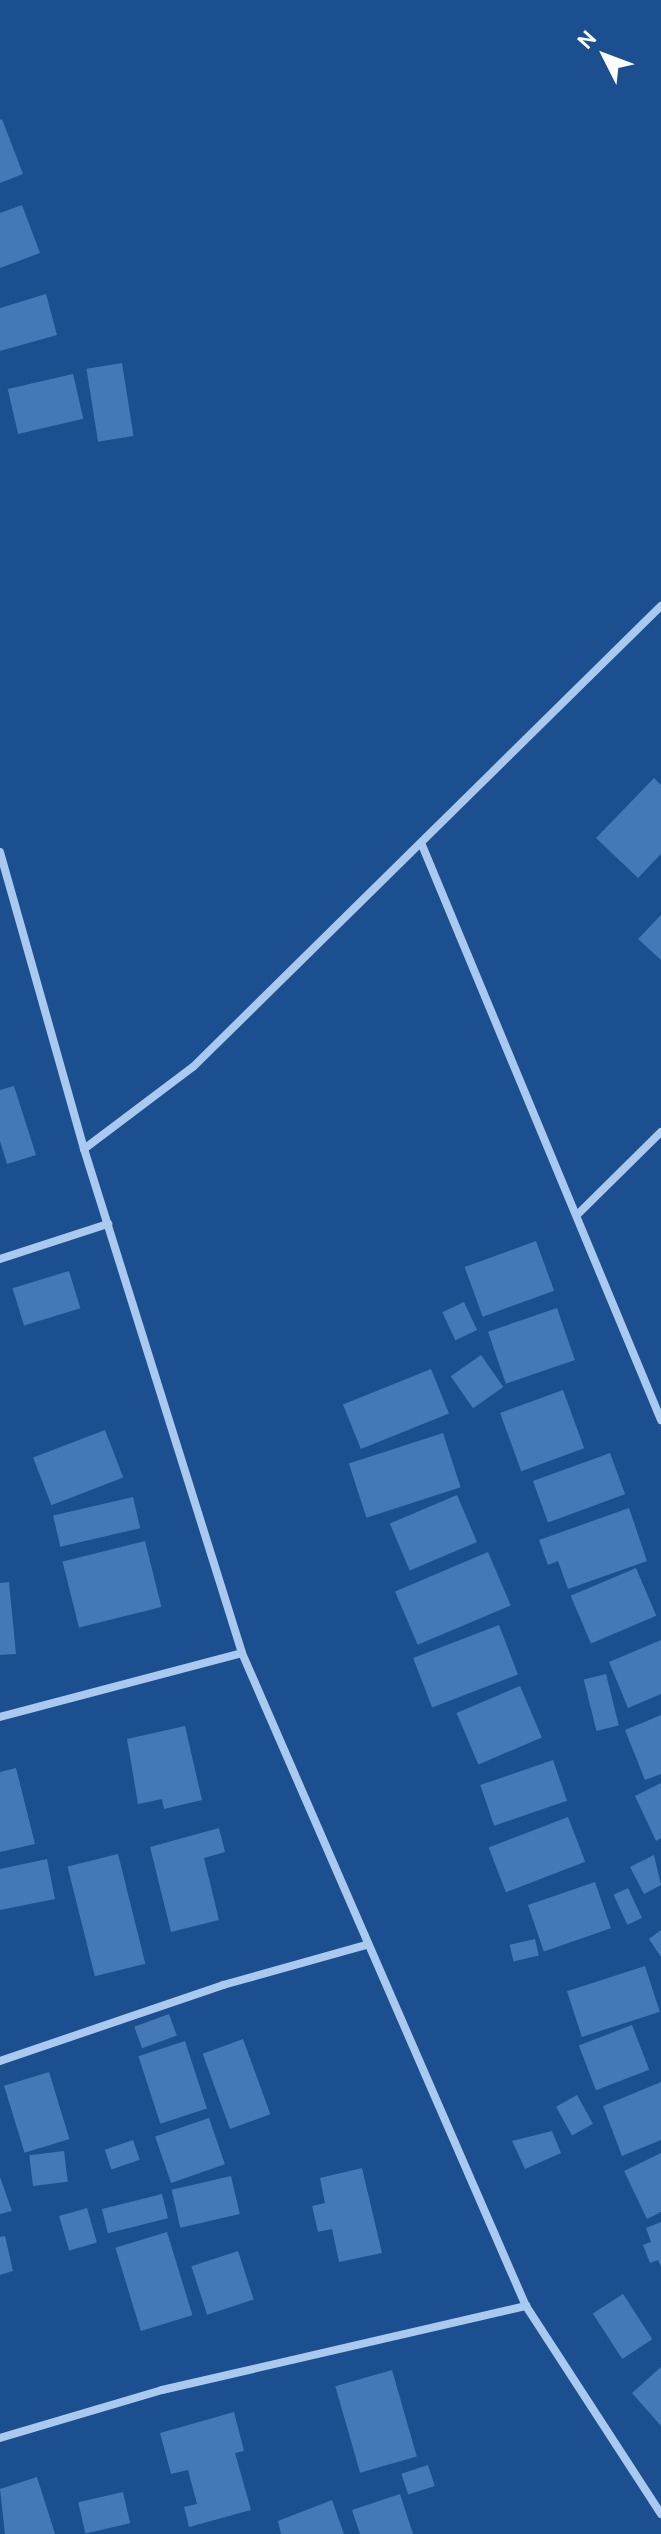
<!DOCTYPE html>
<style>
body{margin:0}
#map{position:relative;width:661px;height:2534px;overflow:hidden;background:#1b4f8f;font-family:Cabin,sans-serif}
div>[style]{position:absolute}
.building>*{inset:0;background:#4478b7;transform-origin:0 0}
.street>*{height:8px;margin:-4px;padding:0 4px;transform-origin:4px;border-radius:4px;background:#a9c9ee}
span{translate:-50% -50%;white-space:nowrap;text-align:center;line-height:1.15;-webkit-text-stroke:8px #1b4f8f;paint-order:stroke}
.north{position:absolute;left:565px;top:16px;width:80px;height:80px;-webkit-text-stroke:6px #1b4f8f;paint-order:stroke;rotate:312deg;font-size:22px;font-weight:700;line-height:32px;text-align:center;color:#fff}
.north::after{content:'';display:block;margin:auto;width:28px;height:36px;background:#fff;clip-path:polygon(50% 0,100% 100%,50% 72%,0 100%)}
</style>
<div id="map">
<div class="building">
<i style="clip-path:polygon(2px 119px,23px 174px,0 183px,0 120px)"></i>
<i style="clip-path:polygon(22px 205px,40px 253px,0 268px,0 213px)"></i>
<i style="clip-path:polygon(46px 294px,57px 335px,0 351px,0 308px)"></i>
<i style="left:122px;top:363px;width:74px;height:36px;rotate:81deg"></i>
<i style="left:73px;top:374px;width:46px;height:67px;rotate:77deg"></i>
<i style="clip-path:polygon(654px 778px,661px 785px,661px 854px,638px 878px,596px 838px)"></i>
<i style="clip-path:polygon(661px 915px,661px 960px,638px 939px)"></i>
<i style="clip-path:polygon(14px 1086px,36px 1155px,7px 1164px,0 1141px,0 1090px)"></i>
<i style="left:536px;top:1241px;width:53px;height:76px;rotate:70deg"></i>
<i style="left:69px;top:1271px;width:39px;height:59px;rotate:73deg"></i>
<i style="left:464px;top:1302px;width:31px;height:24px;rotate:65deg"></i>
<i style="left:557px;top:1308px;width:55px;height:73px;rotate:71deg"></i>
<i style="left:481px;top:1355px;width:39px;height:37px;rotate:55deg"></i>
<i style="left:431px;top:1369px;width:48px;height:95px;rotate:68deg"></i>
<i style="left:563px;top:1390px;width:62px;height:67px;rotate:70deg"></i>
<i style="left:105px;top:1430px;width:51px;height:77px;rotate:69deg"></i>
<i style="left:443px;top:1433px;width:57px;height:99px;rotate:72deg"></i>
<i style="left:610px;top:1453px;width:44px;height:82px;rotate:70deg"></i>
<i style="left:457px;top:1495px;width:51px;height:73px;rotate:67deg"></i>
<i style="left:133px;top:1497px;width:32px;height:82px;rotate:77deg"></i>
<i style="clip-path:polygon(629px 1508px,647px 1561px,568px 1589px,558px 1561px,548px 1565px,539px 1540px)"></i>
<i style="left:145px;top:1541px;width:68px;height:85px;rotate:76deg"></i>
<i style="left:488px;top:1552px;width:58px;height:101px;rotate:67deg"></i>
<i style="left:636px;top:1568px;width:52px;height:71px;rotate:67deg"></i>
<i style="clip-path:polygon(9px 1582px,16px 1654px,0 1655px,0 1583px)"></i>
<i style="left:499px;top:1625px;width:53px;height:92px;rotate:69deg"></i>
<i style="clip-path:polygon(661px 1640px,661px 1694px,628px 1708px,609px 1662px)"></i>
<i style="left:606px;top:1674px;width:53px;height:23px;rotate:76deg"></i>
<i style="left:520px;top:1686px;width:56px;height:69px;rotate:67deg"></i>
<i style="clip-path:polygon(661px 1715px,661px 1774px,645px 1780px,625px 1730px)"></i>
<i style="clip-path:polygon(185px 1726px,202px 1800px,164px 1809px,162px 1799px,138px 1804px,127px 1739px)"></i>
<i style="left:553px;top:1760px;width:43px;height:77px;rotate:71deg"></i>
<i style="clip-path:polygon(16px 1768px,35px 1844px,0 1852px,0 1772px)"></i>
<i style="clip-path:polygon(661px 1783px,661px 1838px,656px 1841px,635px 1796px)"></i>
<i style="left:568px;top:1817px;width:48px;height:85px;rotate:69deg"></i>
<i style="clip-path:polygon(219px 1828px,225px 1852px,204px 1858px,219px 1920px,171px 1932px,150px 1847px)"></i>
<i style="left:118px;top:1854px;width:113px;height:52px;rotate:76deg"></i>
<i style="clip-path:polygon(654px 1855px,661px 1885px,644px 1894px,630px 1867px)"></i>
<i style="clip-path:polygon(47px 1859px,55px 1899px,0 1910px,0 1869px)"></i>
<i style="left:595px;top:1882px;width:49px;height:71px;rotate:71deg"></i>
<i style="left:628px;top:1888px;width:33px;height:16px;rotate:65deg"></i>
<i style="clip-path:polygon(661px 1930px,661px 1957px,649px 1939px)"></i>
<i style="left:535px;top:1939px;width:17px;height:26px;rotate:77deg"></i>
<i style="left:645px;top:1966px;width:48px;height:82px;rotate:72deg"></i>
<i style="left:169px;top:2014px;width:23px;height:37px;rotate:70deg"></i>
<i style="left:632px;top:2025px;width:48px;height:57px;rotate:69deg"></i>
<i style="left:243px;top:2039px;width:80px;height:43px;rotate:70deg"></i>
<i style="left:185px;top:2041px;width:71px;height:49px;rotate:72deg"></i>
<i style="left:49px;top:2072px;width:70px;height:47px;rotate:73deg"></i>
<i style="clip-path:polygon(661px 2082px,661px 2140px,622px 2156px,603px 2106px)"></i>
<i style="left:577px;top:2095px;width:33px;height:24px;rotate:61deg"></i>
<i style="left:209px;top:2118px;width:49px;height:57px;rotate:71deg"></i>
<i style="clip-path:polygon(552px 2131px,561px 2153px,525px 2169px,512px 2141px)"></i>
<i style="left:133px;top:2140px;width:21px;height:30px;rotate:71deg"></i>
<i style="left:64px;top:2151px;width:31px;height:35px;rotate:83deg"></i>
<i style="clip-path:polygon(661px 2153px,661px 2212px,647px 2219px,624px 2171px)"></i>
<i style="clip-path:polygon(362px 2168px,382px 2253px,339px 2262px,332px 2229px,318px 2232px,312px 2206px,325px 2203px,320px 2178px)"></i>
<i style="left:231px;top:2176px;width:39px;height:61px;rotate:77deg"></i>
<i style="clip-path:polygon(0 2177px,12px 2211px,0 2214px)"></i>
<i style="left:162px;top:2194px;width:25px;height:62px;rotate:76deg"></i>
<i style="left:87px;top:2208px;width:36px;height:29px;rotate:74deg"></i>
<i style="clip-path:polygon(661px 2222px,661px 2267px,658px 2260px,650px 2263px,643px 2245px,651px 2242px,646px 2228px)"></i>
<i style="left:167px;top:2232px;width:87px;height:54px;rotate:73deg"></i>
<i style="clip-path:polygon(5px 2236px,13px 2271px,0 2275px,0 2237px)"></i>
<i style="left:238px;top:2251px;width:51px;height:49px;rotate:72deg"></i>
<i style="left:623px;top:2294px;width:54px;height:36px;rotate:57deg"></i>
<i style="clip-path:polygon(661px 2367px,661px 2426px,632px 2393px)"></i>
<i style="left:392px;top:2370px;width:90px;height:59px;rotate:74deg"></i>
<i style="clip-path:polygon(234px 2412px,244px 2451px,235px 2453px,251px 2510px,189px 2527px,184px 2507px,197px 2504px,188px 2470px,171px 2474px,160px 2433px)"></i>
<i style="left:428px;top:2465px;width:22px;height:28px;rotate:72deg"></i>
<i style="clip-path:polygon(37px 2477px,55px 2534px,5px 2534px,0 2489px)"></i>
<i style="left:123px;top:2492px;width:32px;height:46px;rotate:77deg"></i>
<i style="clip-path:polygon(400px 2494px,413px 2534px,360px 2534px,352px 2510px)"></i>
<i style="clip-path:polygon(332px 2500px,344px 2534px,281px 2534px,278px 2521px)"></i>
</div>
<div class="street">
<i style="left:422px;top:845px;width:623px;rotate:67.43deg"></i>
<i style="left:0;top:852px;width:309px;rotate:74.2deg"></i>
<i style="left:84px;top:1149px;width:528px;rotate:72.59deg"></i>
<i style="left:242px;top:1653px;width:712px;rotate:66.5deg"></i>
<i style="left:526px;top:2306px;width:248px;rotate:57deg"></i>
<i style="left:84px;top:1149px;width:136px;rotate:-37deg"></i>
<i style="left:193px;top:1067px;width:657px;rotate:-44.57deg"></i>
<i style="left:577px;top:1215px;width:118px;rotate:-44.7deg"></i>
<i style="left:0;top:1259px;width:114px;rotate:-18deg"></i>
<i style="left:0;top:1717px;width:250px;rotate:-14.8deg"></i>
<i style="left:0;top:2061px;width:236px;rotate:-18.8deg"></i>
<i style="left:223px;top:1985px;width:148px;rotate:-15.6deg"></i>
<i style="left:0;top:2438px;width:169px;rotate:-16.5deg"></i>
<i style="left:162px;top:2390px;width:374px;rotate:-13deg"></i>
</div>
<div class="north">N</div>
</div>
